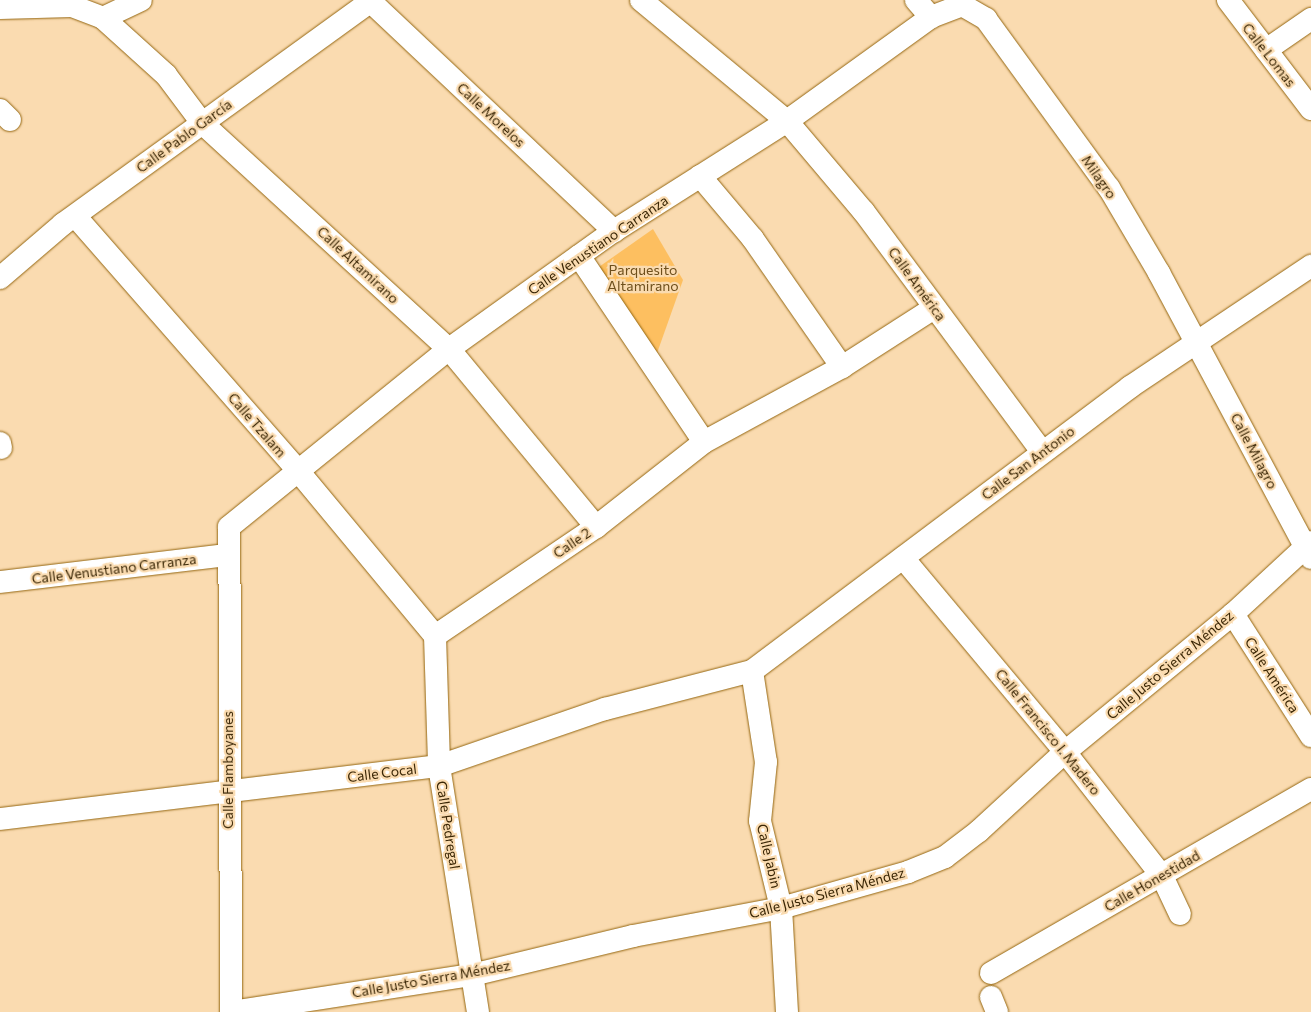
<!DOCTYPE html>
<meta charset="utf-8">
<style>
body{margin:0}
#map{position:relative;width:1311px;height:1012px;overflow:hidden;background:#fadbb0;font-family:Commissioner,sans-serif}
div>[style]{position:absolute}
.green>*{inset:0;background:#fdbf60}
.roads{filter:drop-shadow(0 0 1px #946610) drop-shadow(0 0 1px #946610)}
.minor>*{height:22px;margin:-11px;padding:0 11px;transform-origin:11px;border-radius:11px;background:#fff}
span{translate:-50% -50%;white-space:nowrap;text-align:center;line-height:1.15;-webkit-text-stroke:4.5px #fadbb0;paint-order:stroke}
.street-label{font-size:14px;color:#3b2706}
.park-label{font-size:14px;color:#6e4f1c}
</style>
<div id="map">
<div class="green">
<i style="clip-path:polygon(653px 229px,683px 280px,656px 356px,596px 269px)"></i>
</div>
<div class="roads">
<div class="minor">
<i style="left:369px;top:0;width:337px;rotate:43.3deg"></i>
<i style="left:641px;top:0;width:190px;rotate:39.7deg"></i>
<i style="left:787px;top:121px;width:119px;rotate:49.8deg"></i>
<i style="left:864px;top:212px;width:299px;rotate:53.4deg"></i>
<i style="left:916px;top:0;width:23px;rotate:49deg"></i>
<i style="left:1228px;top:0;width:137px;rotate:52.7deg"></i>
<i style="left:0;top:8px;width:72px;rotate:-1.6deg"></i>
<i style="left:72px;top:6px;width:33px;rotate:21deg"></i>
<i style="left:103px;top:18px;width:42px;rotate:-25.3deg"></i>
<i style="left:103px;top:18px;width:85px;rotate:42.1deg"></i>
<i style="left:166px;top:75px;width:60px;rotate:53.1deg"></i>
<i style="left:202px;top:123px;width:335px;rotate:42.5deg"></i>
<i style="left:449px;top:349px;width:231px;rotate:50.4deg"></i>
<i style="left:1266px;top:50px;width:55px;rotate:-34.6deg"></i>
<i style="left:0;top:110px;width:14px;rotate:45deg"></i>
<i style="left:700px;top:176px;width:82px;rotate:49.9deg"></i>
<i style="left:753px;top:239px;width:156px;rotate:55.2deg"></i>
<i style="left:76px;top:217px;width:339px;rotate:48.8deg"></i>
<i style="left:299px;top:472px;width:213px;rotate:50.3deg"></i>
<i style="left:579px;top:256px;width:224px;rotate:56.1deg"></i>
<i style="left:0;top:278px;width:83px;rotate:-40.6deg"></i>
<i style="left:63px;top:224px;width:382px;rotate:-35.9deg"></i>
<i style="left:0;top:443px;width:5px;rotate:79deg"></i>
<i style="left:903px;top:558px;width:253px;rotate:50.1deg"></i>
<i style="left:1065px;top:752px;width:157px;rotate:52deg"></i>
<i style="left:1162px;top:876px;width:42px;rotate:64.7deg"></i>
<i style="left:0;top:582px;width:230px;rotate:-6.8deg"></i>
<i style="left:1233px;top:614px;width:145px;rotate:57.4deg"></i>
<i style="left:435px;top:636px;width:194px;rotate:-34.1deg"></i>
<i style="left:596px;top:527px;width:137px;rotate:-38.2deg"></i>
<i style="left:704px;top:442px;width:157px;rotate:-28.5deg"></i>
<i style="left:842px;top:367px;width:109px;rotate:-32.7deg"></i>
<i style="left:435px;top:636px;width:130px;rotate:88.2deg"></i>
<i style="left:439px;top:766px;width:249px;rotate:81deg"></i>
<i style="left:752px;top:671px;width:92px;rotate:81.3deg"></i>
<i style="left:766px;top:762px;width:59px;rotate:95.8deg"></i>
<i style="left:760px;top:821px;width:89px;rotate:76.4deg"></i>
<i style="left:781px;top:908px;width:104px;rotate:86.7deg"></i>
<i style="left:0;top:819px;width:442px;rotate:-6.9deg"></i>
<i style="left:439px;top:766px;width:176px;rotate:-19deg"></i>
<i style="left:605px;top:709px;width:152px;rotate:-14.5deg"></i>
<i style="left:752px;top:671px;width:473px;rotate:-36.9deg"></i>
<i style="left:1130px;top:387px;width:218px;rotate:-33.8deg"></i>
<i style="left:991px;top:973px;width:369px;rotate:-29.9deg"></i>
<i style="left:991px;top:997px;width:16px;rotate:68deg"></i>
<i style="left:231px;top:1012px;width:485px;rotate:-90.2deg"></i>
<i style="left:229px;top:527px;width:283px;rotate:-39deg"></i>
<i style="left:449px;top:349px;width:203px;rotate:-35.6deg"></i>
<i style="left:614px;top:231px;width:205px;rotate:-32.4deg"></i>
<i style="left:787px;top:121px;width:178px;rotate:-35.8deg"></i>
<i style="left:931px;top:17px;width:33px;rotate:-21deg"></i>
<i style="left:962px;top:5px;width:28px;rotate:30deg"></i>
<i style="left:986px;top:19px;width:209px;rotate:54deg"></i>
<i style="left:1109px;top:188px;width:99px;rotate:59.5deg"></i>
<i style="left:1159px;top:273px;width:323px;rotate:61.9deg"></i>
<i style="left:232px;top:1012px;width:243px;rotate:-8.8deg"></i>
<i style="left:472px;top:975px;width:166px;rotate:-13.6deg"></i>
<i style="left:633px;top:936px;width:151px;rotate:-10.7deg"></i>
<i style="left:781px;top:908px;width:132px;rotate:-15.8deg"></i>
<i style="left:908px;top:872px;width:40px;rotate:-22deg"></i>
<i style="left:945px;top:857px;width:43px;rotate:-37.4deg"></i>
<i style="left:979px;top:831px;width:117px;rotate:-42.6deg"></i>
<i style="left:1065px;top:752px;width:217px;rotate:-39.4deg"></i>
<i style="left:1233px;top:614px;width:106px;rotate:-42.7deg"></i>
</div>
</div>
<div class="street-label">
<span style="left:1269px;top:55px;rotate:52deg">Calle Lomas</span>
<span style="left:491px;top:115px;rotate:43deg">Calle Morelos</span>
<span style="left:184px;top:136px;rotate:-36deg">Calle Pablo García</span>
<span style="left:1099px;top:177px;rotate:55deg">Milagro</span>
<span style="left:598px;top:245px;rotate:-34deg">Calle Venustiano Carranza</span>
<span style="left:358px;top:265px;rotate:43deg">Calle Altamirano</span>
<span style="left:917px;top:284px;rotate:54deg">Calle América</span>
<span style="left:257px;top:425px;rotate:49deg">Calle Tzalam</span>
<span style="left:1254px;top:451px;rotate:62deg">Calle Milagro</span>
<span style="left:1028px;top:463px;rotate:-37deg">Calle San Antonio</span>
<span style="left:572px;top:543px;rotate:-34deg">Calle 2</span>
<span style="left:114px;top:569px;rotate:-7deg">Calle Venustiano Carranza</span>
<span style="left:1170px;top:665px;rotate:-40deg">Calle Justo Sierra Méndez</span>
<span style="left:1272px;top:675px;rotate:57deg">Calle América</span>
<span style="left:1048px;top:732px;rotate:51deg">Calle Francisco I. Madero</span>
<span style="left:228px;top:770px;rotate:-90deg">Calle Flamboyanes</span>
<span style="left:382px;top:773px;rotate:-7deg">Calle Cocal</span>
<span style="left:448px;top:825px;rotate:81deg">Calle Pedregal</span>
<span style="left:769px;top:856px;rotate:77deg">Calle Jabin</span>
<span style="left:1152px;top:881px;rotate:-30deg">Calle Honestidad</span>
<span style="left:827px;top:893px;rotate:-15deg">Calle Justo Sierra Méndez</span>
<span style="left:431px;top:979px;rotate:-10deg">Calle Justo Sierra Méndez</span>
</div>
<div class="park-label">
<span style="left:643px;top:278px">Parquesito<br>Altamirano</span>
</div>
</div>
